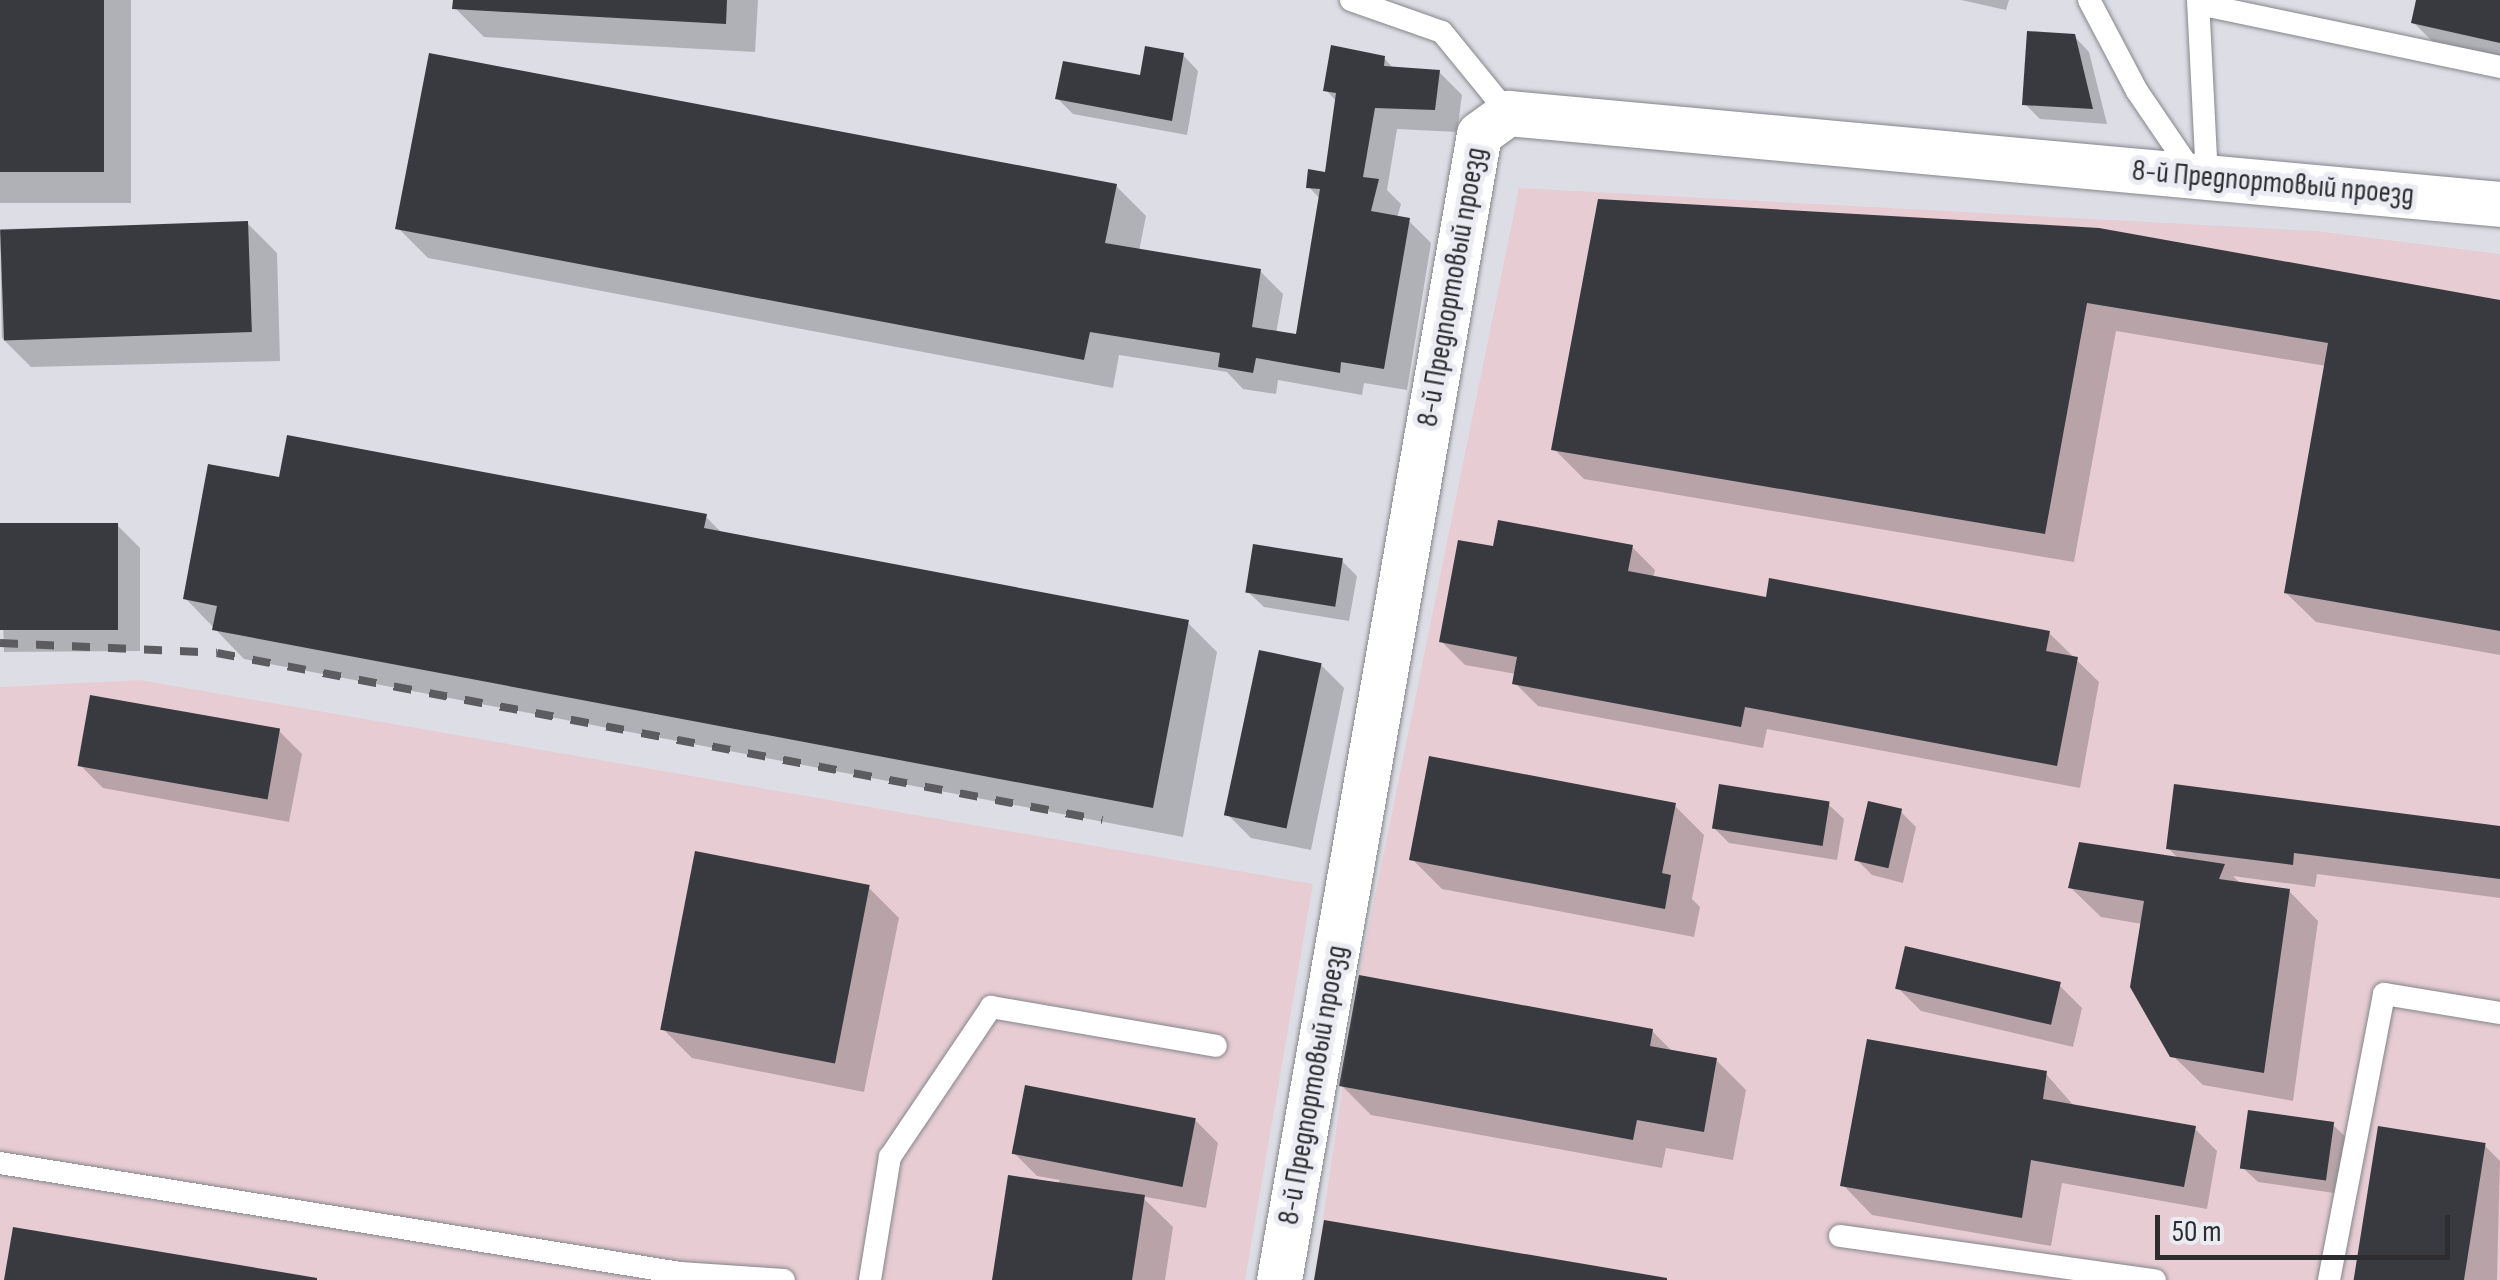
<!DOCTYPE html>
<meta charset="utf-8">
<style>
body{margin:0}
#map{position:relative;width:2500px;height:1280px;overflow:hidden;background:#dddee5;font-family:"Sofia Sans Condensed",sans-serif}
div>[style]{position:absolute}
.industrial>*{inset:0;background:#e7cdd3}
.shadow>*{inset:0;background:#0003;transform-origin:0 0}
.building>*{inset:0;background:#393a40;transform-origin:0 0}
.roads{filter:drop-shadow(0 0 2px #85858c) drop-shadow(0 0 2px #85858c)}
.service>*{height:22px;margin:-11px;padding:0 11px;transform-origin:11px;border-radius:11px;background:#fff}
.minor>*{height:45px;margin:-22.5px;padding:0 22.5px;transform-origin:22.5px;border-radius:22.5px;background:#fff}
.rail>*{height:8px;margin-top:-4px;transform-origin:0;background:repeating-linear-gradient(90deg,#5c5c60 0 18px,transparent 0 36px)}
span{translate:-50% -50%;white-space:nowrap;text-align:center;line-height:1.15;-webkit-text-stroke:10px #eaebf3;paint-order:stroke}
.street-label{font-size:30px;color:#2d2d30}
.scale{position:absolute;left:2155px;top:1215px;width:295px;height:45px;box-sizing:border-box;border:5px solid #2d2d30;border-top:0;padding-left:12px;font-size:30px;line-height:35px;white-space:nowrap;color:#2d2d30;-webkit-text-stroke:8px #eaebf3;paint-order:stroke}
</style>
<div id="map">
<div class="industrial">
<i style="clip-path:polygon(1519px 188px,2316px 231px,2500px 254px,2500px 1280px,1314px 1280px,1359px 975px)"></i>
<i style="clip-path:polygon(140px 680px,1313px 884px,1245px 1280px,0 1280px,0 687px)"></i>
</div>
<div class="shadow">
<i style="left:0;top:0;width:131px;height:203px"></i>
<i style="clip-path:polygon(455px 0,758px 0,755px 52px,484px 37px,455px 8px)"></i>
<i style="clip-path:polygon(1961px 0,2009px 0,2006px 10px)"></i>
<i style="clip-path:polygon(2418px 0,2500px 0,2500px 64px,2443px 52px,2413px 22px)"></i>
<i style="clip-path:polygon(2074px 36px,2089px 52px,2107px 124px,2040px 119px,2025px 104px)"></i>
<i style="clip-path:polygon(1183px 55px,1198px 71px,1187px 135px,1073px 114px,1058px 99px,1142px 78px)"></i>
<i style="clip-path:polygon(1384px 58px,1394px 69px,1439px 72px,1462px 95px,1457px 132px,1397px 129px,1387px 190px,1401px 204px,1397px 218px,1408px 220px,1431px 243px,1407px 390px,1364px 383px,1362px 395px,1278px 380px,1276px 394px,1243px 389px,1227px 372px,1119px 355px,1113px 388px,428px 258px,398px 228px,1116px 186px,1146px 216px,1139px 251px,1260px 271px,1283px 294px,1276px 334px,1298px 337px,1321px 200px,1309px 187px,1328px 174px,1337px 102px,1326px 90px)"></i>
<i style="clip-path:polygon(1600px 202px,2500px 302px,2500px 655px,2316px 622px,2286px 593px,2326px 366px,2116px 331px,2074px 562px,1584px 479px,1554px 449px)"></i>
<i style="clip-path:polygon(247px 223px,277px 253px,280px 361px,31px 367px,2px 338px,0 229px)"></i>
<i style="clip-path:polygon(281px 480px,706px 517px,723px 534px,1187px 622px,1217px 652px,1183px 837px,244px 659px,186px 599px)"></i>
<i style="clip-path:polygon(0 525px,117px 525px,140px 548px,140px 651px,4px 652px)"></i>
<i style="clip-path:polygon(1632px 547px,1655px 570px,1653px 578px,1768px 600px,2049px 633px,2099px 682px,2080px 788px,1767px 729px,1763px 748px,1538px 706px,1515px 683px,1516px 674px,1465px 665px,1442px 642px,1495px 549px)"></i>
<i style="clip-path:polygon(1342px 561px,1357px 576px,1349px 621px,1264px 607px,1248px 592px)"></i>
<i style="clip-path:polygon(1321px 665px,1344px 688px,1311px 850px,1251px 838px,1228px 815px)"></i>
<i style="clip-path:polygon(279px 731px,302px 754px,289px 822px,103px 788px,80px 765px)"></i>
<i style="clip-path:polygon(1828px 804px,1844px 819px,1837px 860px,1729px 843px,1714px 828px)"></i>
<i style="clip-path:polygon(1675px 806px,1704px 835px,1692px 899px,1700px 907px,1694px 937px,1442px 889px,1412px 859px)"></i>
<i style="clip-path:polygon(1901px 812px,1916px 827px,1903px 883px,1872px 875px,1857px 860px)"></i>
<i style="clip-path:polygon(2500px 829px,2500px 898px,2317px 874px,2315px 887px,2233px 876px,2242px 885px,2289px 891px,2318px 921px,2293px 1101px,2203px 1085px,2172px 1055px,2142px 924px,2101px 917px,2071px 888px,2180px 860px,2168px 848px)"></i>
<i style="clip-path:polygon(869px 888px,899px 918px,864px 1092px,692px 1058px,663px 1029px)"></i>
<i style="clip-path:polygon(2059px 985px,2082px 1008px,2073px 1047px,1921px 1011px,1898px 988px)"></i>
<i style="clip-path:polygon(1652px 1031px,1674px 1053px,1716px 1060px,1746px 1090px,1733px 1160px,1666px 1148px,1662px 1168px,1371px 1115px,1341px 1085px)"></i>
<i style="clip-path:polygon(2046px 1074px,2075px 1107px,2194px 1128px,2217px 1151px,2207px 1209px,2062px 1183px,2051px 1246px,1872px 1215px,1843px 1185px)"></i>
<i style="clip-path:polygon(1195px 1120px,1218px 1143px,1206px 1208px,1141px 1196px,1173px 1227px,1165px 1280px,994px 1280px,1060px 1180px,1037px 1176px,1014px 1153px)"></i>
<i style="clip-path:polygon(2333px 1125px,2349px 1140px,2341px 1194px,2258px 1182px,2242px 1167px)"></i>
<i style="clip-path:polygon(2485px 1146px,2500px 1161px,2497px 1280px,2355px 1280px)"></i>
</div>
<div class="building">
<i style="left:0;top:0;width:104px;height:172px"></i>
<i style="clip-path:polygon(453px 0,727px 0,726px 24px,452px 9px)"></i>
<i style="clip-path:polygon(2416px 0,2500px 0,2500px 43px,2411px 23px)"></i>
<i style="clip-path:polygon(2027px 31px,2075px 34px,2093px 109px,2022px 105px)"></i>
<i style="clip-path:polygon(1331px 45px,1385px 56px,1384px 66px,1440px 70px,1435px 110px,1375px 108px,1363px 177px,1379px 179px,1371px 211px,1410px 218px,1384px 369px,1341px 362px,1340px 373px,1256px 358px,1253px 373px,1218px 367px,1220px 353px,1090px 332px,1084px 360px,395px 229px,429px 53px,1117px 184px,1105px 243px,1261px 269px,1252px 327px,1296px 334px,1320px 189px,1306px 188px,1308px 169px,1325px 172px,1336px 93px,1323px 91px)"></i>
<i style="clip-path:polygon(1145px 46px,1184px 53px,1172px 121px,1055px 99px,1063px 61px,1140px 75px)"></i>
<i style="clip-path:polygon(1598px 199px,2099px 228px,2500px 300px,2500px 631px,2284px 593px,2328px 343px,2087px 303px,2045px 534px,1551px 450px)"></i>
<i style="left:248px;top:221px;width:111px;height:248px;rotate:88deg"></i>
<i style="clip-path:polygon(287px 435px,707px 514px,704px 528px,1189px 620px,1153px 808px,212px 630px,217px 606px,183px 599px,208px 464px,279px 477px)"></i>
<i style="clip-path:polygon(1498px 520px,1633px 545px,1628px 571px,1766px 597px,1769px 578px,2050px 631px,2046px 651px,2078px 657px,2057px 766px,1745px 707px,1741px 727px,1512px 684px,1517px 657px,1439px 642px,1458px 540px,1493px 546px)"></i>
<i style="left:0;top:523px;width:118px;height:107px"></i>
<i style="left:1253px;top:544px;width:91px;height:49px;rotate:9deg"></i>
<i style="left:1259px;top:650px;width:64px;height:169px;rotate:12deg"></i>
<i style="left:90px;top:695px;width:193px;height:72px;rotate:10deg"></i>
<i style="clip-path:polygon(1429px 756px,1676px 803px,1662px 873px,1671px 875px,1665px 909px,1409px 860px)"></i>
<i style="left:1719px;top:784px;width:112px;height:45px;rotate:9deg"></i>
<i style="clip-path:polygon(2174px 784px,2500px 826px,2500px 879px,2294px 853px,2293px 865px,2166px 849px)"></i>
<i style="left:1868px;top:801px;width:35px;height:61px;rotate:13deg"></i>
<i style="clip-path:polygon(2079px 842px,2225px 864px,2219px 879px,2290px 889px,2264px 1073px,2170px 1057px,2130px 987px,2144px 901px,2068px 888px)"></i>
<i style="left:695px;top:851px;width:178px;height:182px;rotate:11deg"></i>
<i style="left:1905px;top:946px;width:160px;height:44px;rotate:13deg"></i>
<i style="clip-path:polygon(1359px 975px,1653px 1029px,1650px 1046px,1717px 1058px,1704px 1132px,1637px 1120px,1633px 1140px,1339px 1086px)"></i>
<i style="clip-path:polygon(1867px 1039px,2047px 1071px,2043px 1099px,2196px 1126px,2184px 1187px,2031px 1160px,2022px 1218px,1840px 1186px)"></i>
<i style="left:1025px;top:1085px;width:174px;height:70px;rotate:11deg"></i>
<i style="left:2248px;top:1110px;width:87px;height:59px;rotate:8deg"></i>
<i style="left:2378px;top:1126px;width:109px;height:156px;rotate:9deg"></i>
<i style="clip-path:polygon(1008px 1175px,1145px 1195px,1132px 1280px,992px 1280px)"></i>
<i style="clip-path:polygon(1324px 1220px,1667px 1278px,1667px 1280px,1314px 1280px)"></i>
<i style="clip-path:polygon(13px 1227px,317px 1278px,317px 1280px,4px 1280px)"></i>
</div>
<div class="roads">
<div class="service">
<i style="left:1351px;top:0;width:96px;rotate:19.4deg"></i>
<i style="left:1442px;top:32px;width:104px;rotate:50.8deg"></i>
<i style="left:2089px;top:0;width:103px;rotate:62.2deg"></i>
<i style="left:2137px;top:91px;width:102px;rotate:55.8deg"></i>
<i style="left:2198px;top:0;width:176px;rotate:87.1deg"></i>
<i style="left:2199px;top:4px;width:308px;rotate:11.8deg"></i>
<i style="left:0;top:1163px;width:689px;rotate:9.19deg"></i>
<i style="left:680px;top:1273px;width:104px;rotate:3.9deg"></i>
<i style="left:1840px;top:1236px;width:318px;rotate:8deg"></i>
<i style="left:870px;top:1280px;width:125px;rotate:-80.8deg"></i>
<i style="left:890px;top:1157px;width:181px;rotate:-56deg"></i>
<i style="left:991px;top:1007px;width:228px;rotate:9.8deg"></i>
<i style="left:2329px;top:1280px;width:291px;rotate:-79.1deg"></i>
<i style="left:2384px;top:994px;width:118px;rotate:9.3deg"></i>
</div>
<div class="minor">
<i style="left:1279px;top:1280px;width:1163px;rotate:-80.1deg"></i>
<i style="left:1479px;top:134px;width:36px;rotate:-36deg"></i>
<i style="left:1508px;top:113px;width:996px;rotate:5.24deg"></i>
</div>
</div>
<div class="rail">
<i style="left:0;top:643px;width:217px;rotate:2.6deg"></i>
<i style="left:217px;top:653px;width:901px;rotate:10.69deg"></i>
</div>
<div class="street-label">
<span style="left:2273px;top:183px;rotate:5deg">8-й Предпортовый проезд</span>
<span style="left:1452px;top:287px;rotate:-80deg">8-й Предпортовый проезд</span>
<span style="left:1313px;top:1085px;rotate:-80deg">8-й Предпортовый проезд</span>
</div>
<div class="scale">50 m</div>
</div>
